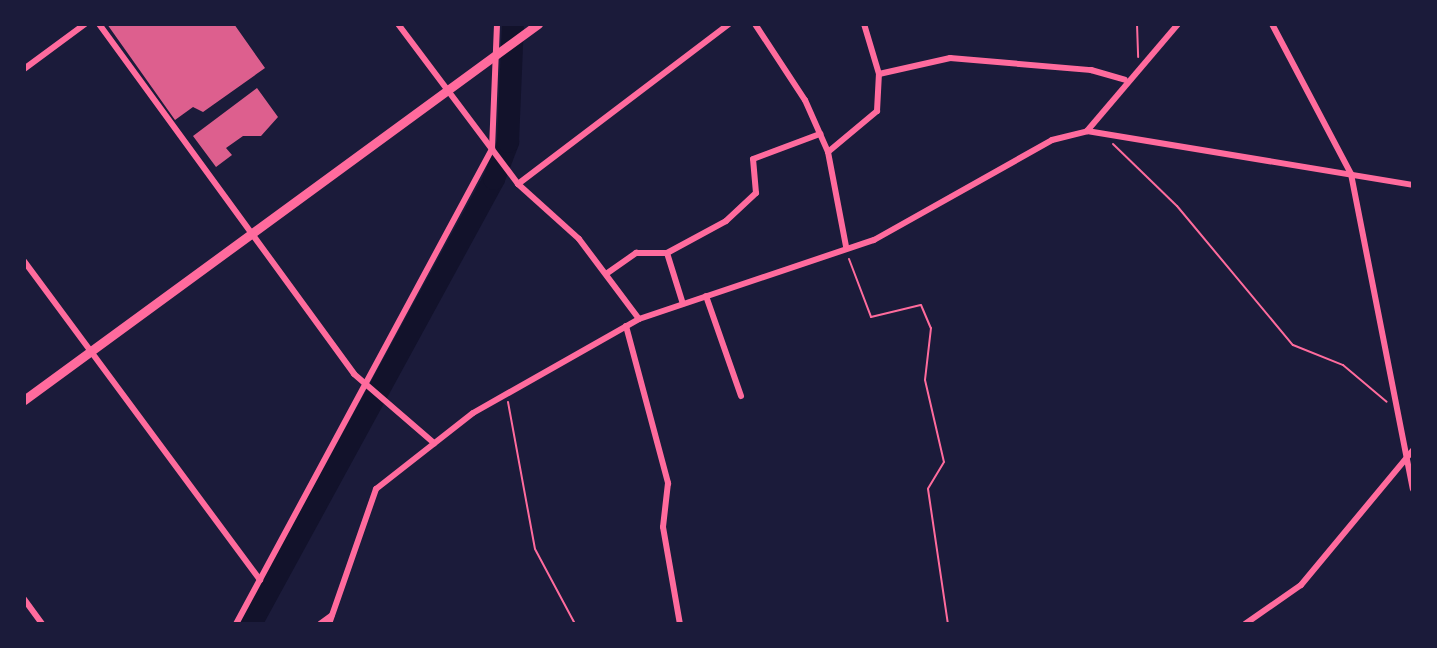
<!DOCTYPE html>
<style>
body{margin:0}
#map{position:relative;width:1437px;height:648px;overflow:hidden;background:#1b1b3a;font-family:"Archivo Narrow",sans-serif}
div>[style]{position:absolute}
.river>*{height:22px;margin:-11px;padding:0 11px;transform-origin:11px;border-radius:11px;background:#12122b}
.building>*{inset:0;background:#dd5f8e}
.path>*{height:2px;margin:-1px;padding:0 1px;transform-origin:1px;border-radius:1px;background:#ff6b9d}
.minor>*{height:6px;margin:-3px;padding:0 3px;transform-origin:3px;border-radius:3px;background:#ff6b9d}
.primary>*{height:9px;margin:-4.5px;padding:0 4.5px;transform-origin:4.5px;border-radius:4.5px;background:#ff6b9d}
span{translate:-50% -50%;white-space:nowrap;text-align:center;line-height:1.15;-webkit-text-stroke:7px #1b1b3a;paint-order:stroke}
.frame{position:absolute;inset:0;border:26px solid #1b1b3a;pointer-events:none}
</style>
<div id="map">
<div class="river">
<i style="left:251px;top:624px;width:507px;rotate:-61.36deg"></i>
<i style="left:494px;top:179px;width:40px;rotate:-69deg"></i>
<i style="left:508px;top:142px;width:118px;rotate:-87.6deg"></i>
</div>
<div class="building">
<i style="clip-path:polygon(107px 24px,234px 24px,265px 68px,203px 112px,193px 107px,175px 120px)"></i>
<i style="clip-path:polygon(257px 88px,278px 117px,261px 136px,243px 136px,226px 148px,232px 155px,216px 167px,193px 136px)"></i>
</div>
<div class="path">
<i style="left:1137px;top:24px;width:33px;rotate:88deg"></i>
<i style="left:1113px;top:144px;width:89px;rotate:44.1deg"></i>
<i style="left:1177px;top:206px;width:181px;rotate:50.2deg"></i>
<i style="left:1293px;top:345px;width:54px;rotate:21.8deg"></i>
<i style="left:1343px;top:365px;width:57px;rotate:40.1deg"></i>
<i style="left:849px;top:259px;width:62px;rotate:69.2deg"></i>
<i style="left:871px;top:317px;width:51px;rotate:-13.5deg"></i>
<i style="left:921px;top:305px;width:25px;rotate:67deg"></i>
<i style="left:931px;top:328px;width:52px;rotate:96.6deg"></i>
<i style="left:925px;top:380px;width:84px;rotate:77deg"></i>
<i style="left:944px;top:462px;width:31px;rotate:121deg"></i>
<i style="left:928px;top:489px;width:136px;rotate:81.6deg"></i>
<i style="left:508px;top:402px;width:149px;rotate:79.6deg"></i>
<i style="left:535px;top:549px;width:85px;rotate:61.9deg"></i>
</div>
<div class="minor">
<i style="left:99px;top:24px;width:433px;rotate:53.9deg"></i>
<i style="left:354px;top:374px;width:106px;rotate:40.8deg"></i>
<i style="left:398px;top:24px;width:200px;rotate:53.1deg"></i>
<i style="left:518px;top:184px;width:82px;rotate:42deg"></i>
<i style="left:579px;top:239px;width:100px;rotate:53.1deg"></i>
<i style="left:755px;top:24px;width:91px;rotate:56.7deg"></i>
<i style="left:805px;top:100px;width:57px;rotate:66.1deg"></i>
<i style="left:828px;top:152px;width:96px;rotate:79.2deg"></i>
<i style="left:1272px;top:24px;width:170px;rotate:62.2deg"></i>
<i style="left:1351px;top:174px;width:321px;rotate:78.9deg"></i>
<i style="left:24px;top:69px;width:76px;rotate:-36.4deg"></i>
<i style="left:879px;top:74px;width:73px;rotate:-12.7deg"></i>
<i style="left:950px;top:58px;width:142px;rotate:4.9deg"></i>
<i style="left:1091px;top:70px;width:35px;rotate:16deg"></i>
<i style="left:1087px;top:131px;width:140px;rotate:-49.6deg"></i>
<i style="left:828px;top:152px;width:64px;rotate:-39.9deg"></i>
<i style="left:877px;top:111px;width:37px;rotate:-87deg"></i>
<i style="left:879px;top:74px;width:52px;rotate:-106.7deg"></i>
<i style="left:518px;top:184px;width:265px;rotate:-37.2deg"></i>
<i style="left:667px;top:253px;width:53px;rotate:72.6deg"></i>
<i style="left:24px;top:261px;width:397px;rotate:53.5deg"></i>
<i style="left:606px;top:274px;width:37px;rotate:-35deg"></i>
<i style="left:636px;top:253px;width:31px"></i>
<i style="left:667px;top:253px;width:67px;rotate:-28.5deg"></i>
<i style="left:726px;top:221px;width:41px;rotate:-43deg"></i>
<i style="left:756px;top:193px;width:34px;rotate:-95deg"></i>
<i style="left:753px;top:159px;width:72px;rotate:-20.5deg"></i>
<i style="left:706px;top:296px;width:106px;rotate:70.7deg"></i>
<i style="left:626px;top:326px;width:163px;rotate:75deg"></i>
<i style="left:668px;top:483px;width:44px;rotate:96.5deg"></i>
<i style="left:663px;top:527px;width:98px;rotate:80.1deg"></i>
<i style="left:24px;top:599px;width:31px;rotate:54deg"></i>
<i style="left:236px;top:624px;width:540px;rotate:-61.68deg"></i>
<i style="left:492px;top:149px;width:125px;rotate:-87.7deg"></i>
<i style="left:320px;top:624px;width:14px;rotate:-36deg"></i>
<i style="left:329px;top:624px;width:143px;rotate:-70.8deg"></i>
<i style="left:376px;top:489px;width:123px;rotate:-38.1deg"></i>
<i style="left:473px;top:413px;width:191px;rotate:-29.5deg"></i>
<i style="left:639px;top:319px;width:248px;rotate:-18.6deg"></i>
<i style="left:874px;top:240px;width:204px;rotate:-29.3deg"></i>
<i style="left:1052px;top:140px;width:36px;rotate:-14deg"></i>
<i style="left:1087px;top:131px;width:330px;rotate:9.4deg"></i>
<i style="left:1245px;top:624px;width:68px;rotate:-34.9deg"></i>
<i style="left:1301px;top:585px;width:175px;rotate:-50.3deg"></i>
</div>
<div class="primary">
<i style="left:24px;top:400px;width:637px;rotate:-36.19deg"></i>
</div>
<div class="frame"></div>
</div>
